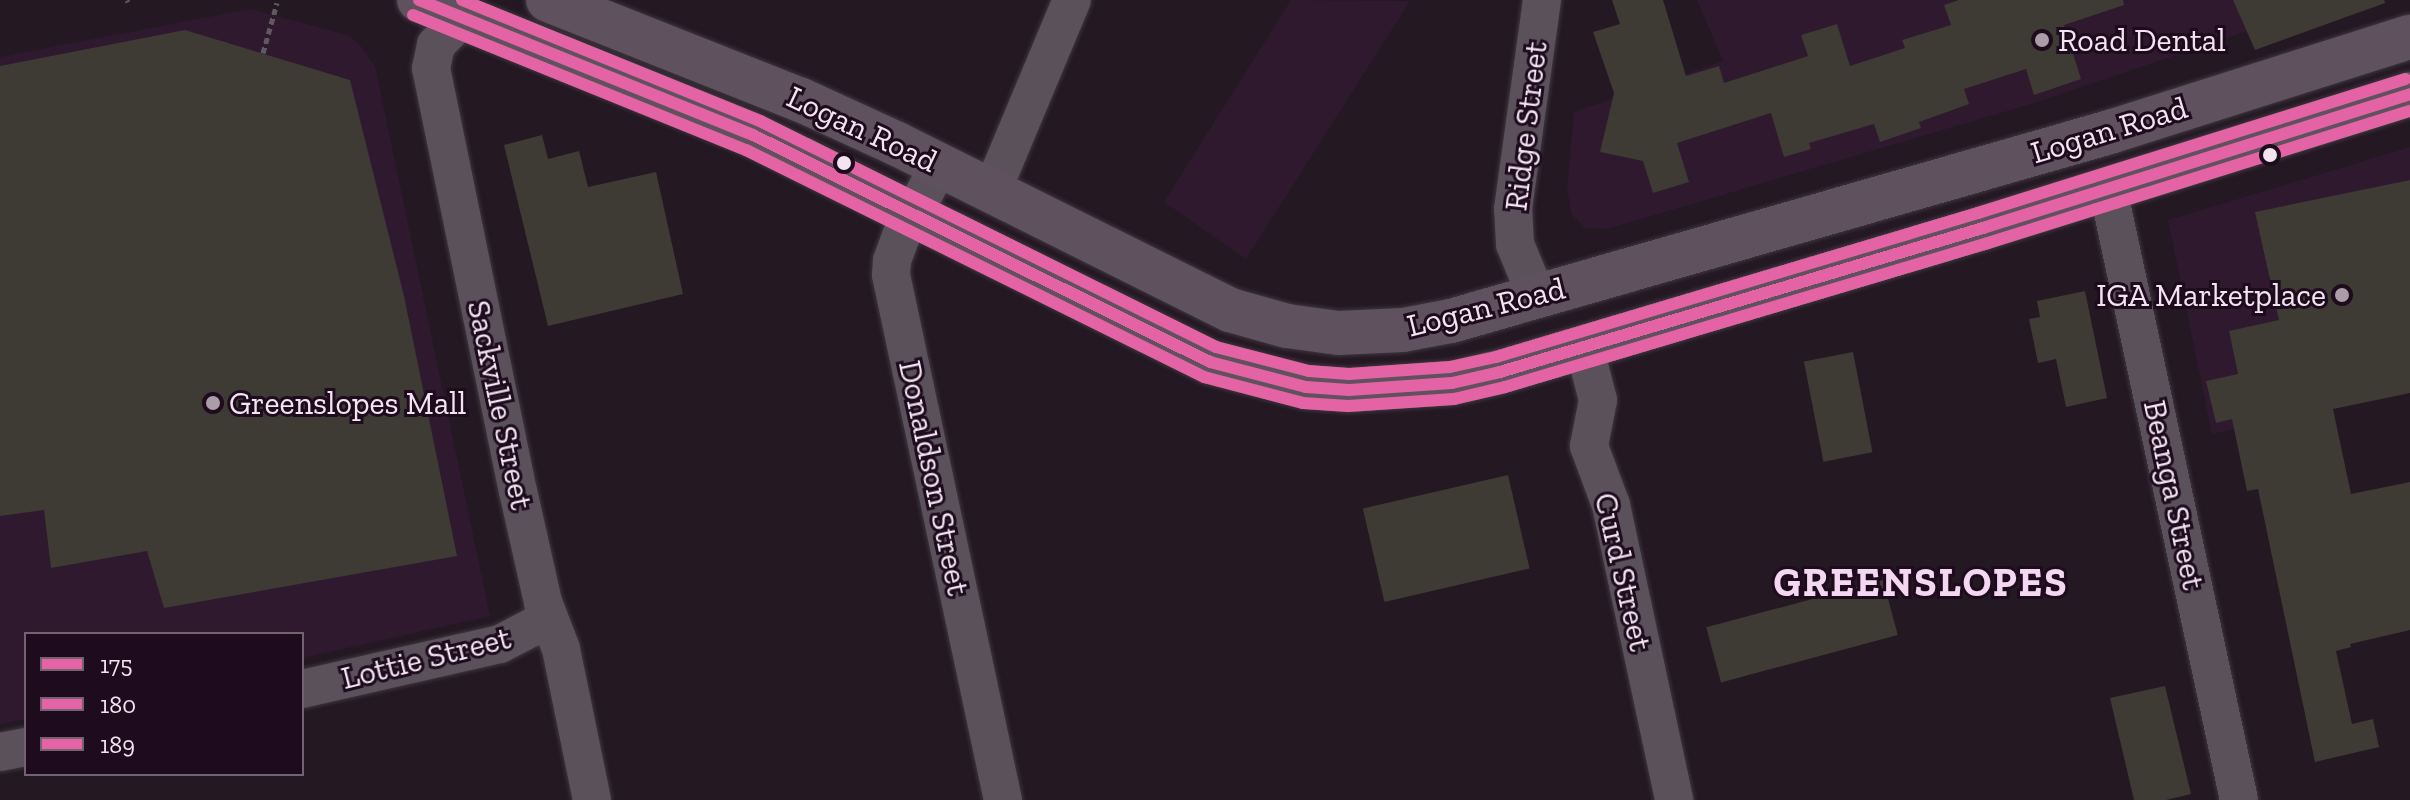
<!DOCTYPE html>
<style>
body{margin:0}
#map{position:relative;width:2410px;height:800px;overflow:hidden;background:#241823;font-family:"Zilla Slab",serif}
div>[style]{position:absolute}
.built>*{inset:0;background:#2f192f}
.building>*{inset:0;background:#3e3a34;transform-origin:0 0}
.path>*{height:5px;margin-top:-2.5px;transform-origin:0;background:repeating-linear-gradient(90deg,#615960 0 6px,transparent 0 10px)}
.roads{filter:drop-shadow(0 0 2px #3e363d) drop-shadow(0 0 2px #3e363d)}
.minor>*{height:38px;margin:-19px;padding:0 19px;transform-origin:19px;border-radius:19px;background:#5b515a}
.major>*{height:44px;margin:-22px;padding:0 22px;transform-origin:22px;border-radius:22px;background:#5f515e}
.bus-1>*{height:12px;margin:-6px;padding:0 6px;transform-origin:6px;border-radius:6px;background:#e463a4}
.bus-2>*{height:12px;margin:-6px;padding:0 6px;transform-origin:6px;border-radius:6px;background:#e463a4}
.bus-3>*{height:12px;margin:-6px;padding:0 6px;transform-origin:6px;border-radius:6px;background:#e463a4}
.dots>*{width:22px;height:22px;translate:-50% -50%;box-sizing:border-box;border:4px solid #1e0b1e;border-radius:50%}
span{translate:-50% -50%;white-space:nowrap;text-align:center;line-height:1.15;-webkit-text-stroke:6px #1e0b1e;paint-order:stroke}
.poi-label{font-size:32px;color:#f2e5f1}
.left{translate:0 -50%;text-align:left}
.right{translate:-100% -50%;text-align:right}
.street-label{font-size:32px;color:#f2e5f1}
.district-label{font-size:40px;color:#f4d8f2;font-weight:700;letter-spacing:2px}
.legend{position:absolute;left:24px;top:632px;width:280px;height:144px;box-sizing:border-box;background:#1e0b1e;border:2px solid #736272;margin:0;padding:10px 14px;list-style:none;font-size:24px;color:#f2e5f1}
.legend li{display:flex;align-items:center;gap:16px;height:40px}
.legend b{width:40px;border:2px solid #736272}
</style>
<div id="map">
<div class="built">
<i style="clip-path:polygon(1291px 0,1410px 1px,1246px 259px,1164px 202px)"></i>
<i style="clip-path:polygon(1697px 0,2339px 0,2031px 104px,1607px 229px,1585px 228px,1572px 215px,1567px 190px,1574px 112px,1723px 61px)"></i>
<i style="clip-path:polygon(250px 9px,347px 35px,360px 45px,375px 66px,490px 616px,302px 658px,302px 634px,26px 634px,26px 719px,0 725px,0 57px)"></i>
<i style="clip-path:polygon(2410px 147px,2410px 393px,2212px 434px,2168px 220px)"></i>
</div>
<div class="building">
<i style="clip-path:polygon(1612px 0,1663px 0,1686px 76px,1719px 66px,1724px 83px,1808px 56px,1801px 35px,1837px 24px,1850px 66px,1905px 48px,1902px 40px,1951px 25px,1944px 5px,1959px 0,2123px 0,2124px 5px,2064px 25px,2081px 79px,2034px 95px,2026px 69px,1964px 89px,1969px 104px,1919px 122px,1921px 128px,1880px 142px,1874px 124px,1809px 143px,1811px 149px,1784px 157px,1771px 113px,1677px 143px,1689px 182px,1653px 193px,1643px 161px,1600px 152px,1614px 93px,1593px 32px,1620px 24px)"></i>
<i style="clip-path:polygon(2233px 0,2384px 0,2385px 3px,2255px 50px)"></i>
<i style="clip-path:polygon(185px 30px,350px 80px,404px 296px,457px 556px,164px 608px,147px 551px,51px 568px,44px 510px,0 516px,0 66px)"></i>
<i style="clip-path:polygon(542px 135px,548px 159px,579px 151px,588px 187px,656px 172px,683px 294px,548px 326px,504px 145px)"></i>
<i style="clip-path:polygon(2410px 180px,2410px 393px,2333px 409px,2351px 494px,2410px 482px,2410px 630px,2350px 644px,2351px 647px,2336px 651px,2352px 724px,2373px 719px,2379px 747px,2315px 762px,2258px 489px,2247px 491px,2232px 419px,2216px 423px,2206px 381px,2238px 374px,2229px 331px,2279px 320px,2255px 212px)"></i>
<i style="clip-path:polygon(2085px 291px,2107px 398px,2066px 407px,2056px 359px,2038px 363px,2029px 319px,2040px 317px,2037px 301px)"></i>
<i style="left:1853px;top:352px;width:102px;height:50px;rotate:79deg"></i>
<i style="left:1508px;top:475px;width:96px;height:149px;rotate:77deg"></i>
<i style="left:1883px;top:580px;width:57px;height:183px;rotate:75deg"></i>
<i style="clip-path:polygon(2165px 686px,2191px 794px,2166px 800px,2134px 800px,2110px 698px)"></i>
</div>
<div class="path">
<i style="left:127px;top:0;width:2px;rotate:63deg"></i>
<i style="left:263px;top:53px;width:52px;rotate:-74.4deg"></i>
</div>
<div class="roads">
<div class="minor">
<i style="left:463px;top:17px;width:39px;rotate:134deg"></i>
<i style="left:436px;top:45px;width:24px;rotate:102deg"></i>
<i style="left:431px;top:68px;width:432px;rotate:78.4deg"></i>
<i style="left:518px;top:491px;width:114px;rotate:77.3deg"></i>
<i style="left:543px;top:602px;width:50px;rotate:69deg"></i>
<i style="left:561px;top:649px;width:154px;rotate:78.4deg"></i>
<i style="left:940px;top:164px;width:82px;rotate:118.4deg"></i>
<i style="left:901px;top:236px;width:27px;rotate:110deg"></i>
<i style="left:892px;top:261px;width:14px;rotate:94deg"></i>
<i style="left:891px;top:275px;width:537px;rotate:77.96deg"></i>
<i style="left:2108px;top:189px;width:625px;rotate:77.9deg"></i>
<i style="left:992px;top:191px;width:207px;rotate:-67.3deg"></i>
<i style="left:1536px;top:295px;width:55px;rotate:-112.4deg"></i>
<i style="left:1515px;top:244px;width:35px;rotate:-93deg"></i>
<i style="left:1513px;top:209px;width:211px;rotate:-82.1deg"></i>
<i style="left:1584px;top:346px;width:56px;rotate:75.5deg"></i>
<i style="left:1598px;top:400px;width:47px;rotate:101.1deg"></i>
<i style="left:1589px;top:446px;width:63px;rotate:69.6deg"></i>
<i style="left:1611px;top:505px;width:302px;rotate:77.9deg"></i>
<i style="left:302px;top:689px;width:203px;rotate:-12.8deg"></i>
<i style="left:500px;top:644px;width:54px;rotate:-27.5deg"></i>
<i style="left:0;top:752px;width:26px;rotate:-11deg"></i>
</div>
<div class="major">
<i style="left:419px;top:0;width:360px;rotate:22deg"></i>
<i style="left:753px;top:135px;width:510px;rotate:26.41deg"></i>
<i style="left:1210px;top:362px;width:99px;rotate:14.6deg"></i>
<i style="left:1306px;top:387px;width:43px;rotate:4deg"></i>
<i style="left:1349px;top:390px;width:103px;rotate:-3.9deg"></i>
<i style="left:1452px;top:383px;width:49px;rotate:-12.9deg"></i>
<i style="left:1500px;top:372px;width:504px;rotate:-16.6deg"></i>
<i style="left:1983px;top:228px;width:448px;rotate:-17.4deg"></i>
<i style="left:548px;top:0;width:272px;rotate:21.6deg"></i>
<i style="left:801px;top:100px;width:106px;rotate:24.6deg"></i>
<i style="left:897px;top:144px;width:372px;rotate:26.5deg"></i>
<i style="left:1230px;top:310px;width:59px;rotate:15.7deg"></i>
<i style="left:1287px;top:326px;width:52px;rotate:7.7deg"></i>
<i style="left:1339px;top:333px;width:64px;rotate:-2.7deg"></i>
<i style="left:1403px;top:330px;width:49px;rotate:-10.6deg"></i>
<i style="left:1451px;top:321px;width:689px;rotate:-16.01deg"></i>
<i style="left:2113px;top:131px;width:312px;rotate:-17.6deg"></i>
</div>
</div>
<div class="bus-1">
<i style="left:419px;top:0;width:360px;rotate:22deg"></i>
<i style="left:753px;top:135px;width:510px;rotate:26.41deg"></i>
<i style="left:1210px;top:362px;width:99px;rotate:14.6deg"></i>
<i style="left:1306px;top:387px;width:43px;rotate:4deg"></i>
<i style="left:1349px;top:390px;width:103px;rotate:-3.9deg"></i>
<i style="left:1452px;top:383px;width:49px;rotate:-12.9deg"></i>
<i style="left:1500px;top:372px;width:504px;rotate:-16.6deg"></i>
<i style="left:1983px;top:228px;width:448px;rotate:-17.4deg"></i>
</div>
<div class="bus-2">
<i style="left:413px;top:15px;width:359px;rotate:22.1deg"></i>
<i style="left:746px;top:150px;width:511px;rotate:26.36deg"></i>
<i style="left:1204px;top:377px;width:102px;rotate:14.7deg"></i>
<i style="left:1303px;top:403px;width:45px;rotate:3.8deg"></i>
<i style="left:1348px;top:406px;width:106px;rotate:-3.8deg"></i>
<i style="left:1454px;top:399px;width:52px;rotate:-13.2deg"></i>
<i style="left:1505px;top:387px;width:504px;rotate:-16.6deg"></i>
<i style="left:1988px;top:243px;width:442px;rotate:-17.4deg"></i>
</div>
<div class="bus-3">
<i style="left:462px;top:0;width:322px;rotate:22.1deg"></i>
<i style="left:760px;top:121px;width:509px;rotate:26.36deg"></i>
<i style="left:1216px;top:347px;width:96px;rotate:14.5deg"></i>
<i style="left:1309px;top:371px;width:40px;rotate:4.3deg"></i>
<i style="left:1349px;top:374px;width:101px;rotate:-4deg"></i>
<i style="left:1450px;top:367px;width:47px;rotate:-12.3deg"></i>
<i style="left:1496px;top:357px;width:503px;rotate:-16.63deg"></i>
<i style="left:1978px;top:213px;width:448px;rotate:-17.4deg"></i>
</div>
<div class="dots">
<i style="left:2042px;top:40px;background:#aa9da9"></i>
<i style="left:2270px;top:155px;background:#f2e5f1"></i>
<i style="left:844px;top:163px;background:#f2e5f1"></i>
<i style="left:2342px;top:295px;background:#aa9da9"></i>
<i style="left:213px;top:403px;background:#aa9da9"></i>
</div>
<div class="poi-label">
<span class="left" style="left:2058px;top:40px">Road Dental</span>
<span class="right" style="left:2326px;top:295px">IGA Marketplace</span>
<span class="left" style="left:229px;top:403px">Greenslopes Mall</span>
</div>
<div class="street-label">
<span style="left:1526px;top:126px;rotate:-83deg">Ridge Street</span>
<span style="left:862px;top:129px;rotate:25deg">Logan Road</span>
<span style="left:2109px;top:130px;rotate:-17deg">Logan Road</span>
<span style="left:1486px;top:307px;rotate:-14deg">Logan Road</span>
<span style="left:500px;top:405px;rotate:78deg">Sackville Street</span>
<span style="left:934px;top:478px;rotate:78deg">Donaldson Street</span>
<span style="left:2174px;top:495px;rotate:78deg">Beanga Street</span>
<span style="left:1623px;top:572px;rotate:77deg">Curd Street</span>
<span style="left:426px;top:658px;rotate:-14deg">Lottie Street</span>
</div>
<div class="district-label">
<span style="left:1921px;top:582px">GREENSLOPES</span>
</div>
<ul class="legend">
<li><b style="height:10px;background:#e463a4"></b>175</li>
<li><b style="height:10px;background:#e463a4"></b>180</li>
<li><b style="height:10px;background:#e463a4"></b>189</li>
</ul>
</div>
